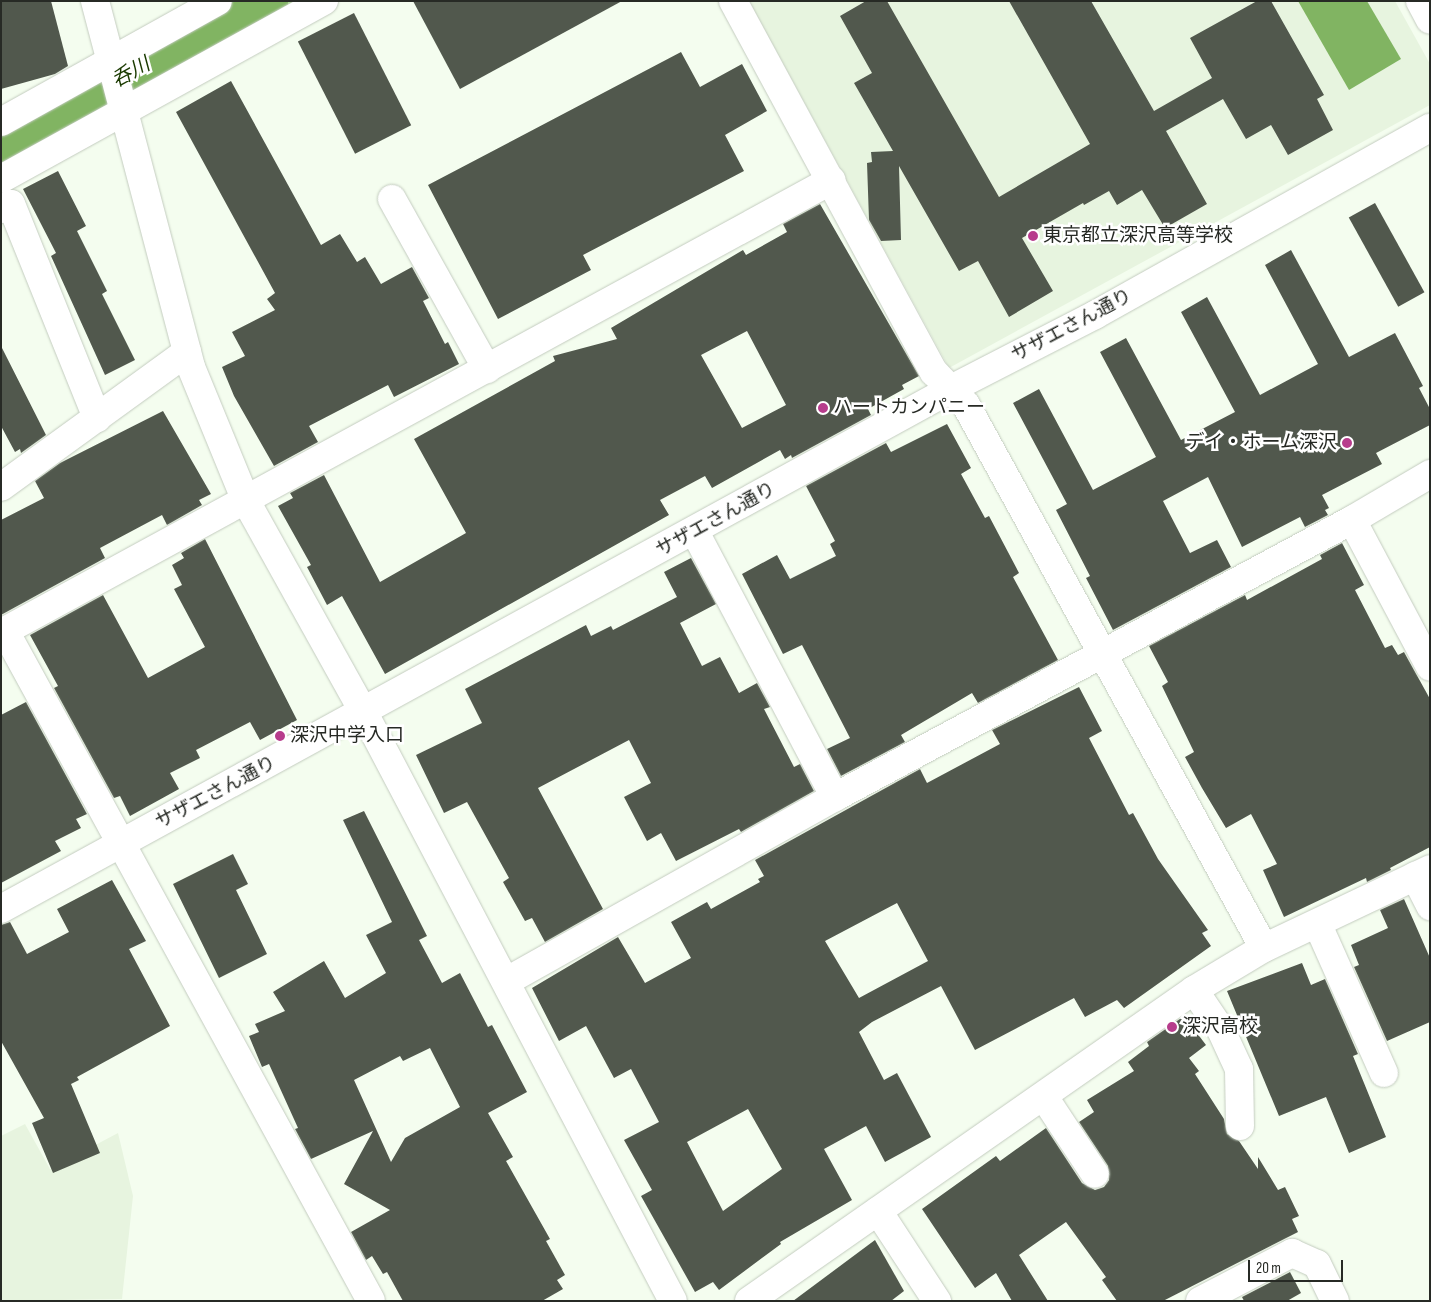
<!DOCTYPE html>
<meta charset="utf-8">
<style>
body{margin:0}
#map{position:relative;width:1431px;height:1302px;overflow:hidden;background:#f4fdef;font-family:"Sofia Sans Condensed","Noto Sans JP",sans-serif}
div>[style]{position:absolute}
.built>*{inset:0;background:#e7f4df}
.green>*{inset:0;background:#ade18e}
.water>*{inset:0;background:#81b462}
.river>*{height:56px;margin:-28px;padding:0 28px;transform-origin:28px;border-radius:28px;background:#81b462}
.building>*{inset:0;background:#51584d;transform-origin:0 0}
.roads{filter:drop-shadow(0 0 1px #c3ccbf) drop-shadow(0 0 1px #c3ccbf)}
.minor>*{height:28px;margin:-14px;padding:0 14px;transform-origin:14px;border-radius:14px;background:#fff}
.dots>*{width:14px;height:14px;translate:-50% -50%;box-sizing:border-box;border:2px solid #fff;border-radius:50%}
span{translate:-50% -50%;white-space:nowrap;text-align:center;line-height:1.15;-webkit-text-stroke:5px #fff;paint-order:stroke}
.poi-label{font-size:19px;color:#272a25}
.left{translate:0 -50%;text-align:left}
.right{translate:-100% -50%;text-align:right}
.street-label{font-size:19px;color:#272a25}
.water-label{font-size:20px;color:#1a3a00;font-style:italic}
.frame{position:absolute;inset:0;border:2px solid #272a25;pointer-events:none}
.scale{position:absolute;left:1248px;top:1260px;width:95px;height:22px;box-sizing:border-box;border:2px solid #272a25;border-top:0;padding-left:6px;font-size:15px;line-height:18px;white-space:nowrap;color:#272a25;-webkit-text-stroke:4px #fff;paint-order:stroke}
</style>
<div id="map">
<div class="built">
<i style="clip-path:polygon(749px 1px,1395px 1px,1430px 64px,1430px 105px,949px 368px)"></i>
<i style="clip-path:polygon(25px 1124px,50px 1169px,118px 1133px,133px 1196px,122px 1299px,1px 1301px,1px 1136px)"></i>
</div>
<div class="green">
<i style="clip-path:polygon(242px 1px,297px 1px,157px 79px,146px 54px)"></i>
<i style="clip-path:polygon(74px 91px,87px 118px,1px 165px,1px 131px)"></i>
</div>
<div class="water">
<i style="clip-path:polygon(1298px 1px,1367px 1px,1401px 59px,1349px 90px)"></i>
</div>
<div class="river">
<i style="left:1px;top:144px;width:296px;rotate:-28.9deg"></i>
</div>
<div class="building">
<i style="clip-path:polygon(1px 1px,51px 1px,68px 66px,55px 74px,1px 89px)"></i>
<i style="clip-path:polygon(413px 1px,622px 1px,460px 89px)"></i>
<i style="clip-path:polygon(866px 1px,887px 1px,999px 197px,1090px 144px,1009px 1px,1091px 1px,1154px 111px,1212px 78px,1190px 38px,1257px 1px,1271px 1px,1324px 95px,1317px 99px,1333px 130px,1288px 155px,1271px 125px,1246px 139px,1223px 99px,1166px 131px,1207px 204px,1165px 228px,1142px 190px,1117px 205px,1109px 191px,1084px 205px,1083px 203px,1022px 238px,1053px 291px,1009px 317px,978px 261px,959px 271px,899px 166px,901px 240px,881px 241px,869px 220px,867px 163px,872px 162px,871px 152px,893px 151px,854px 83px,872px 73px,840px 16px)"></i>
<i style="left:354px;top:13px;width:126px;height:63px;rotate:63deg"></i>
<i style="clip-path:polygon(681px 52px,700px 87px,742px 64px,767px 111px,725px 135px,744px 171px,583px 255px,591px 270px,498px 319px,428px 185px)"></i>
<i style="clip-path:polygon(231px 81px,321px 245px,340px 234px,357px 262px,365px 257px,381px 284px,412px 267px,429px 298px,423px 301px,445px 344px,448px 342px,459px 364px,394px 397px,388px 385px,309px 426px,318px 442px,274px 466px,234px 396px,222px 367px,245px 356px,232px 332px,275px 310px,267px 299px,275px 293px,176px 112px)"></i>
<i style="clip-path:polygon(58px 171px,86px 226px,77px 231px,107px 291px,102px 294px,135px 360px,105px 375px,51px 256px,56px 253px,23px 189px)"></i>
<i style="left:1375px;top:203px;width:102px;height:30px;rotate:61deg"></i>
<i style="clip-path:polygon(evenodd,820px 204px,919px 376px,902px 385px,904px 389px,868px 409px,871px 415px,792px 458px,791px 455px,785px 459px,780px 450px,712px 488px,705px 476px,660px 500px,669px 515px,385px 674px,342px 596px,327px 605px,307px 567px,311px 565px,278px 506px,293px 498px,290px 493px,324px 475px,380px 582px,466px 533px,414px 439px,555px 361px,553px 356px,617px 339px,611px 328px,743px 250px,746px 255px,787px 232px,783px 224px,820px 204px,747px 331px,786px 405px,742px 428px,701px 355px,747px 331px)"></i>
<i style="clip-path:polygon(1291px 250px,1349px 357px,1395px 333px,1423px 386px,1419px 388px,1430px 409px,1430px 425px,1376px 453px,1382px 464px,1322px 495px,1329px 508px,1325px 510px,1328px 515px,1305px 527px,1300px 517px,1242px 547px,1208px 477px,1163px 501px,1190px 553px,1217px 540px,1231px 567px,1113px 630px,1086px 578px,1090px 576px,1056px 510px,1067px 504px,1013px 403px,1039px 389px,1093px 490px,1156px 457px,1100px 352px,1126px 338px,1181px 440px,1235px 412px,1181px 312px,1207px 297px,1260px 395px,1318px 364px,1265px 265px)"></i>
<i style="clip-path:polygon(1px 346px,46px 435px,21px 453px,20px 449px,15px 452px,1px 426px)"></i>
<i style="clip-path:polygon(163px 411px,211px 494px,199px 500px,202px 505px,167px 525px,162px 515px,100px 548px,105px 558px,1px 615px,1px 520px,44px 498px,35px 481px,60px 463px)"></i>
<i style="clip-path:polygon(947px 424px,971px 468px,961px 474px,985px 518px,989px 516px,1019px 573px,1013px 577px,1058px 660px,978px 703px,972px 693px,901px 735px,905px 742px,841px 776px,827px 749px,850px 738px,802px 645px,783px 654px,742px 574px,777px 555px,790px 579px,836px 556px,830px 544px,835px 541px,806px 486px,886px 443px,891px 452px)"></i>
<i style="clip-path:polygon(205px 539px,297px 720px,260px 740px,250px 722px,196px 750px,200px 758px,170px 773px,179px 789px,130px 816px,120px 796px,114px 798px,54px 688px,58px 686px,30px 635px,103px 595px,148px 678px,205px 647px,174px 589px,182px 585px,172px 565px,184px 558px,181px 553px)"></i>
<i style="clip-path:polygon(1342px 543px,1364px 585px,1355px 590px,1385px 648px,1392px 645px,1398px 655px,1404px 652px,1430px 699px,1430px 847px,1390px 868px,1391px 870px,1367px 882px,1366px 878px,1284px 917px,1263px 870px,1277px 864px,1251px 814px,1226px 828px,1202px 788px,1185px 757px,1194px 752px,1162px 686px,1168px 682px,1149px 646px,1245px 595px,1247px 600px,1322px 559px,1320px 555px)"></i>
<i style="clip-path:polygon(691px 558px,716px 604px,680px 623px,702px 666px,720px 657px,739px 693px,757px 683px,770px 707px,764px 709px,794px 767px,800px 764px,814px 791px,741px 832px,739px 829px,676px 861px,661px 833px,647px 841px,624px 797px,651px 783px,629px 740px,538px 788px,603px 909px,545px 942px,532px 918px,525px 921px,503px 882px,509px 878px,467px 802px,444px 813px,416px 755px,482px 723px,465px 689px,586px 625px,591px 636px,611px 626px,613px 630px,677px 597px,664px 572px)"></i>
<i style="clip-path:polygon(evenodd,1079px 687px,1102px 731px,1089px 738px,1129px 815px,1133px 813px,1158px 859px,1208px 930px,1202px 933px,1211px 946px,1124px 1008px,1117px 1000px,1085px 1017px,1074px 998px,975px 1050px,941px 986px,872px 1022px,859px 1032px,884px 1080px,897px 1073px,931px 1137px,885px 1162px,866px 1126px,824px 1149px,852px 1200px,780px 1242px,781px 1244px,719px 1290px,713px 1282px,695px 1292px,641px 1196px,652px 1190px,624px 1140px,659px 1122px,631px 1069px,614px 1078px,586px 1026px,559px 1041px,532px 988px,618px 937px,645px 983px,691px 958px,671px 922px,707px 902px,711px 909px,760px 882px,758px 879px,764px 876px,755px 860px,920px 769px,927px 783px,1000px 744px,992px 730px,1079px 687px,897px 903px,928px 961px,859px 998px,825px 941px,897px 903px,1079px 687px,748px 1109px,782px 1169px,723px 1211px,687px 1142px,748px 1109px)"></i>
<i style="clip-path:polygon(26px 702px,87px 814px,76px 819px,81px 828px,55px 841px,61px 851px,1px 883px,1px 715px)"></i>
<i style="clip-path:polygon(evenodd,364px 811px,427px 936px,419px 940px,442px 983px,460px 973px,488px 1027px,492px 1025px,527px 1092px,488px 1113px,513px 1157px,506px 1161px,550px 1239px,546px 1241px,565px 1275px,557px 1280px,563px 1289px,542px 1301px,403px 1301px,387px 1272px,383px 1274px,372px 1256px,366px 1260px,351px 1232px,390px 1210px,344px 1184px,373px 1131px,311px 1159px,295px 1129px,298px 1128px,269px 1064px,262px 1067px,249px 1036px,259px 1032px,255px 1024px,285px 1011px,273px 992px,324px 961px,345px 998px,386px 973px,366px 935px,392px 922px,343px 820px,364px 811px,430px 1048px,460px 1107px,405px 1138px,391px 1162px,354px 1080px,400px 1056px,403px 1061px,430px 1048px)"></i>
<i style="clip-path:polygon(233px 854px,248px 884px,236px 890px,267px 954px,219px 978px,173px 884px)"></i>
<i style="clip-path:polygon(112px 880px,146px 941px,129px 949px,170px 1026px,77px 1077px,79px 1080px,71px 1084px,100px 1153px,53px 1173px,32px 1123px,44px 1118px,1px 1041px,1px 925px,10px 922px,27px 954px,69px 932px,57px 909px)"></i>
<i style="clip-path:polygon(1404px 899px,1430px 958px,1430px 1022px,1387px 1041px,1354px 967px,1359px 965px,1351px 945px,1388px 928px,1380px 910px)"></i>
<i style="clip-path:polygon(1302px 963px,1311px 985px,1325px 979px,1358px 1054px,1353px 1056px,1386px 1137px,1349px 1153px,1326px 1097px,1279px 1116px,1227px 991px)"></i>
<i style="clip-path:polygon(1184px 1016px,1206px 1045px,1189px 1058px,1199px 1071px,1195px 1074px,1224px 1119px,1227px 1134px,1239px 1141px,1258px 1169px,1258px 1157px,1278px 1190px,1285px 1187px,1299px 1216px,1292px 1219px,1298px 1232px,1163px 1301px,1117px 1301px,1102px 1280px,1106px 1277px,1066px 1222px,1019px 1255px,1048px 1301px,1012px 1301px,996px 1273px,975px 1288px,922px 1209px,996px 1156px,1000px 1161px,1046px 1128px,1082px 1183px,1095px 1190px,1104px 1187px,1109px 1180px,1108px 1166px,1079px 1122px,1094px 1112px,1087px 1100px,1134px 1071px,1128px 1062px,1149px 1046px,1147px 1042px)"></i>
<i style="clip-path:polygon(875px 1240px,904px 1291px,891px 1301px,793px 1301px)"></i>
<i style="clip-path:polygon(1290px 1272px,1301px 1293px,1287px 1301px,1244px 1301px,1242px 1297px)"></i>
</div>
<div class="roads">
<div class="minor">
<i style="left:95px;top:1px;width:378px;rotate:75.3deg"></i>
<i style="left:191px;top:367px;width:145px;rotate:67.7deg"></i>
<i style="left:246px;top:501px;width:243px;rotate:60.9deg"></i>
<i style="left:364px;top:713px;width:664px;rotate:62.28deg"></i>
<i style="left:733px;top:1px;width:422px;rotate:61.6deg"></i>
<i style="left:934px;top:372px;width:46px;rotate:45.9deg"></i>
<i style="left:966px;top:405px;width:619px;rotate:61.24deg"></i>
<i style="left:1420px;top:1px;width:21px;rotate:62deg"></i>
<i style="left:1px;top:122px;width:248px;rotate:-29.1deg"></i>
<i style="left:1px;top:179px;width:369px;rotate:-28.9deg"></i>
<i style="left:392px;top:199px;width:195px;rotate:60.8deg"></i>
<i style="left:1px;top:209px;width:11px;rotate:-27deg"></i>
<i style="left:11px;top:204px;width:231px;rotate:68.1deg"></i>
<i style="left:1px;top:487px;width:230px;rotate:-36deg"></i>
<i style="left:1352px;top:520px;width:166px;rotate:62deg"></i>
<i style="left:695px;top:532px;width:300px;rotate:62.2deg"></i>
<i style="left:5px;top:631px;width:763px;rotate:61.35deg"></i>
<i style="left:1px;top:633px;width:946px;rotate:-28.6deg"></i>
<i style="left:1415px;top:876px;width:34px;rotate:63deg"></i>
<i style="left:1px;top:909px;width:1083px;rotate:-28.69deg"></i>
<i style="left:951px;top:389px;width:162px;rotate:-27.2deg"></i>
<i style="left:1095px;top:315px;width:384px;rotate:-29.2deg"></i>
<i style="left:1318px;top:925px;width:162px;rotate:66deg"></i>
<i style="left:507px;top:981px;width:376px;rotate:-29.3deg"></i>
<i style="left:835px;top:797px;width:587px;rotate:-28.18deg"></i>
<i style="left:1352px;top:520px;width:91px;rotate:-30.5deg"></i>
<i style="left:1194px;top:990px;width:48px;rotate:56deg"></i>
<i style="left:1221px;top:1030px;width:43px;rotate:65.2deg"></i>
<i style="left:1239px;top:1069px;width:57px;rotate:89deg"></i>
<i style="left:1044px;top:1097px;width:92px;rotate:56.5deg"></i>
<i style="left:878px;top:1211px;width:108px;rotate:56.8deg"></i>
<i style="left:749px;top:1301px;width:543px;rotate:-34.95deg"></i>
<i style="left:1194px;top:990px;width:82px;rotate:-31deg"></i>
<i style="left:1264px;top:948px;width:184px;rotate:-25.4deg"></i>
<i style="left:1200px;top:1301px;width:104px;rotate:-27.6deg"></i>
<i style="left:1292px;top:1253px;width:27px;rotate:24deg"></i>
<i style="left:1317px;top:1264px;width:41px;rotate:64.1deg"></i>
</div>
</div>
<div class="dots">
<i style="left:1033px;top:236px;background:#b73c8c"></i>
<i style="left:823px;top:408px;background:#b73c8c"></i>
<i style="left:1347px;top:443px;background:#b73c8c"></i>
<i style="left:280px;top:736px;background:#b73c8c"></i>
<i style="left:1172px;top:1027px;background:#b73c8c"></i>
</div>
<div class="poi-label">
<span class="left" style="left:1043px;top:236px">東京都立深沢高等学校</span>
<span class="left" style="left:833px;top:408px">ハートカンパニー</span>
<span class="right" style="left:1337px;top:443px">デイ・ホーム深沢</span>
<span class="left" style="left:290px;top:736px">深沢中学入口</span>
<span class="left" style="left:1182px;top:1027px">深沢高校</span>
</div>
<div class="street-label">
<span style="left:1072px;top:326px;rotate:-28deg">サザエさん通り</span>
<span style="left:716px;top:520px;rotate:-29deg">サザエさん通り</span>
<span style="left:216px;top:793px;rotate:-28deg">サザエさん通り</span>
</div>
<div class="water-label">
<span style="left:131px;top:73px;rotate:-29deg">呑川</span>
</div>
<div class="frame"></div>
<div class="scale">20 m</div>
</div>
